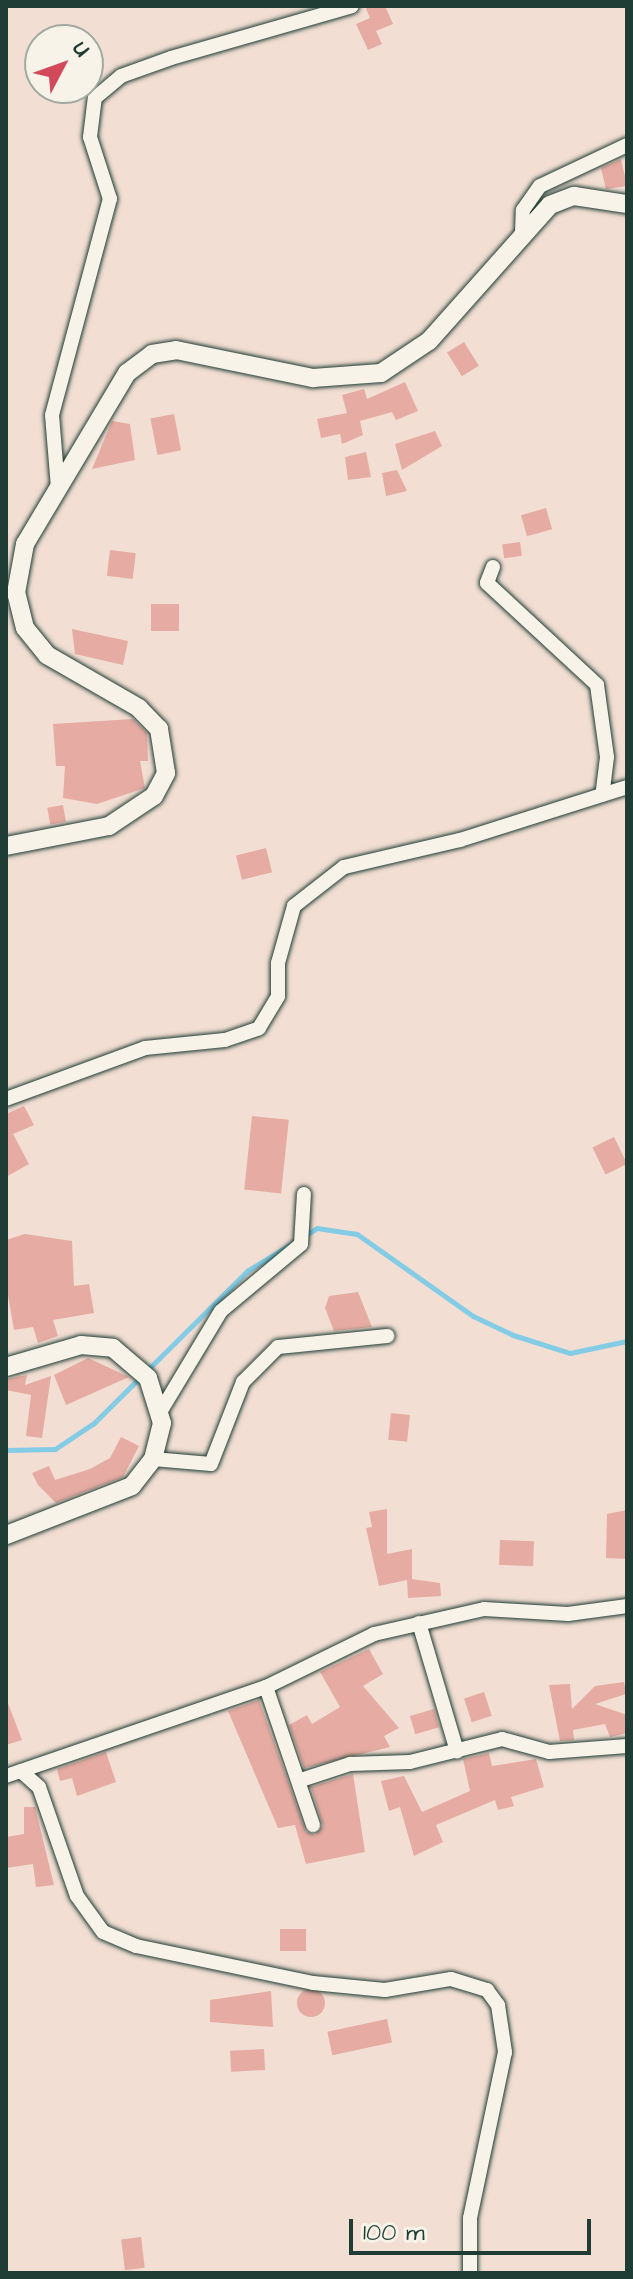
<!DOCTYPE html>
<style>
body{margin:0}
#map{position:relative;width:633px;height:2279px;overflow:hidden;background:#f2ded3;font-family:"Architects Daughter",sans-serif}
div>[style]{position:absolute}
.stream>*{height:5px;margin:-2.5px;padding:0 2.5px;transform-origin:2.5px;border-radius:2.5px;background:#84cce5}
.building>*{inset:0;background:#e6aca3;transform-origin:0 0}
.round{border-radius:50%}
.roads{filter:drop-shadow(0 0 2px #1f3d34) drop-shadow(0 0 2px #1f3d34)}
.street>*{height:14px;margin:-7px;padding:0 7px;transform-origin:7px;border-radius:7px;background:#f7f3e8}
.secondary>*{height:18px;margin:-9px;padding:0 9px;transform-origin:9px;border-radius:9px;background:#f7f3e8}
span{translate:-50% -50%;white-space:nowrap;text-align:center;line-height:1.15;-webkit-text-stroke:7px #f7f3e8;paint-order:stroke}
.frame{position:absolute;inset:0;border:8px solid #1f3d34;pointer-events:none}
.north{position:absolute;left:24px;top:24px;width:80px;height:80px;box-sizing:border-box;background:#f7f3e8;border:2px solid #a1aaa0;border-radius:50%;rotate:49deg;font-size:22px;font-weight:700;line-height:32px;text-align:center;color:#1f3d34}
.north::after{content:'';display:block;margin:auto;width:28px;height:36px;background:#d1495b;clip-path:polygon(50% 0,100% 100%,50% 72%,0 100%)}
.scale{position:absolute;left:349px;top:2219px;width:242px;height:36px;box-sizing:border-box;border:4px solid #1f3d34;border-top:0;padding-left:10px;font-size:24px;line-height:28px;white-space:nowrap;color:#1f3d34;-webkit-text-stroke:6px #f7f3e8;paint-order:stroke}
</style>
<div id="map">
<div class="stream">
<i style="left:6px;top:1450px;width:49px;rotate:-1.2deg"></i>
<i style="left:55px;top:1449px;width:47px;rotate:-33.7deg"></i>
<i style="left:94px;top:1423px;width:216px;rotate:-44.8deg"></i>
<i style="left:247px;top:1271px;width:82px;rotate:-31.6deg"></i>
<i style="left:317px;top:1228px;width:40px;rotate:8.5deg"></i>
<i style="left:357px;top:1234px;width:142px;rotate:35.3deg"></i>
<i style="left:473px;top:1316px;width:44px;rotate:25.4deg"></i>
<i style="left:513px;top:1335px;width:60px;rotate:17.5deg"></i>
<i style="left:570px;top:1353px;width:58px;rotate:-11.9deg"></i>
</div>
<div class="building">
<i style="clip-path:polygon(365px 6px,385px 6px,393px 24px,376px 31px,382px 44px,368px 50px,356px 24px,370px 18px)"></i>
<i style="clip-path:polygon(621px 159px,627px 186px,606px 189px,601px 168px)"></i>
<i style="left:464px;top:342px;width:28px;height:20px;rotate:58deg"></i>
<i style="clip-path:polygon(405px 382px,418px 411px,396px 420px,392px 412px,360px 421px,363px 435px,342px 444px,340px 434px,321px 438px,317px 419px,347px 413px,342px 395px,364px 389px,367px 399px)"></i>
<i style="left:174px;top:414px;width:37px;height:24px;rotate:79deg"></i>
<i style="clip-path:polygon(112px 421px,130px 424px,135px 460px,92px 469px)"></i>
<i style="clip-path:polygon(435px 431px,442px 446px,402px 470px,395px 444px)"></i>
<i style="clip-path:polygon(366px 452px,371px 477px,348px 480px,345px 457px)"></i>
<i style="clip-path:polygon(397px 470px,407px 491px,386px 496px,382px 473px)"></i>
<i style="left:546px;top:508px;width:22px;height:26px;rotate:74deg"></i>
<i style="left:520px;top:542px;width:14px;height:18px;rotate:82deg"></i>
<i style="left:110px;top:550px;width:26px;height:26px;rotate:7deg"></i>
<i style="left:151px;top:604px;width:28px;height:27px"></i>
<i style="clip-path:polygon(72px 629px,128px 641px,123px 665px,75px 654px)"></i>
<i style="clip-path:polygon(133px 719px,147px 733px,148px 761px,140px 761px,145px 788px,97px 804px,63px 798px,65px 766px,56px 766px,53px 724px)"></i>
<i style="left:63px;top:805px;width:17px;height:16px;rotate:80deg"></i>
<i style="left:266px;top:848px;width:25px;height:31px;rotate:76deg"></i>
<i style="clip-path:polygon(24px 1106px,34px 1125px,13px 1134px,29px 1164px,6px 1177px,6px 1114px)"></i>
<i style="left:252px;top:1116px;width:37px;height:74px;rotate:6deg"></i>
<i style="left:614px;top:1137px;width:30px;height:24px;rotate:64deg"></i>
<i style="clip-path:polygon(25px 1234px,72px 1241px,74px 1286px,89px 1284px,94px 1313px,53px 1320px,58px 1336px,38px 1343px,33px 1327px,14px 1330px,8px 1295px,6px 1240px)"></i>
<i style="clip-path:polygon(358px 1292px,372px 1327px,334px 1331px,325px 1308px,329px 1296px)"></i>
<i style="clip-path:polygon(88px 1358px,129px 1377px,66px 1405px,54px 1375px)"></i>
<i style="clip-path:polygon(27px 1375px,25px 1385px,51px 1376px,42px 1438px,26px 1436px,31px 1395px,6px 1390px,6px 1379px)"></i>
<i style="left:391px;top:1413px;width:19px;height:27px;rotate:6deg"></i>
<i style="clip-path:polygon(121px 1437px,139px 1446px,123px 1477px,56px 1503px,38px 1485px,32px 1473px,49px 1466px,55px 1480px,90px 1469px,110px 1458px)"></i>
<i style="clip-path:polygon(387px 1509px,387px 1554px,412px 1549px,412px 1579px,440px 1583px,441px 1596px,408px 1598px,407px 1580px,379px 1586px,366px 1528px,372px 1527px,369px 1512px)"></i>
<i style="clip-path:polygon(627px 1510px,627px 1559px,606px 1558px,607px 1514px)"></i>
<i style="left:500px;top:1540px;width:34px;height:25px;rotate:2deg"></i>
<i style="clip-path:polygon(369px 1649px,383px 1674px,363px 1686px,399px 1728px,384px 1736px,390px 1747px,304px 1768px,289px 1725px,307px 1715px,312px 1724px,340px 1707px,320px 1672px)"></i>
<i style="clip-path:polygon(624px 1682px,626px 1694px,595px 1704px,627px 1715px,627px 1733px,610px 1737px,605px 1724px,573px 1730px,574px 1740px,560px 1741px,549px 1685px,570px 1684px,572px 1709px,595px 1686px)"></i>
<i style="left:484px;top:1692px;width:25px;height:21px;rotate:72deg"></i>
<i style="clip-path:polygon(6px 1698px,22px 1740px,6px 1745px)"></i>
<i style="clip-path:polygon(259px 1700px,306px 1832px,315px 1835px,323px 1826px,311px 1787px,353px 1774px,365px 1852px,306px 1864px,295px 1825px,278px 1828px,228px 1711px)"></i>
<i style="left:434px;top:1709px;width:19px;height:25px;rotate:74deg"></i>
<i style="clip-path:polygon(106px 1752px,116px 1782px,77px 1796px,72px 1778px,60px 1781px,57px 1769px)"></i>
<i style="clip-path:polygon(489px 1753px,492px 1766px,536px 1759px,544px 1787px,511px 1797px,514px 1806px,498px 1810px,495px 1800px,436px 1825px,443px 1842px,414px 1856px,400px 1807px,389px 1811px,381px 1781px,404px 1776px,422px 1812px,470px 1791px,463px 1759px)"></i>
<i style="clip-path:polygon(24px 1807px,35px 1807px,54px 1885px,36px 1887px,33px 1864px,6px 1868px,6px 1837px,24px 1834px)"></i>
<i style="left:280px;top:1929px;width:26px;height:22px"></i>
<i class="round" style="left:297px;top:1989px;width:28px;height:28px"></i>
<i style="clip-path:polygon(271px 1991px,273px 2027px,210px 2022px,210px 2000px)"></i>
<i style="left:387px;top:2019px;width:24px;height:61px;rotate:78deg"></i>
<i style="left:264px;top:2049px;width:21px;height:34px;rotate:87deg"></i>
<i style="left:141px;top:2237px;width:31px;height:20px;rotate:83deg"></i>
</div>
<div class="roads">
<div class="street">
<i style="left:522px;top:233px;width:23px;rotate:-88deg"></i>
<i style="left:523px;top:210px;width:29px;rotate:-55deg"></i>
<i style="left:540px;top:186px;width:96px;rotate:-25.2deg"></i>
<i style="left:58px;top:488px;width:73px;rotate:-94.7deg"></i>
<i style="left:52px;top:415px;width:224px;rotate:-75deg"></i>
<i style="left:110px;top:199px;width:65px;rotate:-107.9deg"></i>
<i style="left:90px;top:137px;width:39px;rotate:-83deg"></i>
<i style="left:95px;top:98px;width:34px;rotate:-40deg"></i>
<i style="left:121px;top:76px;width:53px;rotate:-19.8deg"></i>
<i style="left:171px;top:58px;width:188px;rotate:-16deg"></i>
<i style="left:493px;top:567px;width:17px;rotate:111deg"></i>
<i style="left:487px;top:583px;width:150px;rotate:42.8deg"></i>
<i style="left:597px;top:685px;width:73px;rotate:82.1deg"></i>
<i style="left:607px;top:757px;width:38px;rotate:97deg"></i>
<i style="left:6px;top:1099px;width:148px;rotate:-20.1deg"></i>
<i style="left:145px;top:1048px;width:80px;rotate:-5.7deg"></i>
<i style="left:225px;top:1040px;width:36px;rotate:-19deg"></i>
<i style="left:259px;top:1028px;width:37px;rotate:-59deg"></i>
<i style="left:278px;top:996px;width:33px;rotate:-90deg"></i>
<i style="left:278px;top:963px;width:59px;rotate:-74.3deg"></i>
<i style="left:294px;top:906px;width:63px;rotate:-38deg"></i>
<i style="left:344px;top:867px;width:119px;rotate:-13.1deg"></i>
<i style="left:460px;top:840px;width:175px;rotate:-17.6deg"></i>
<i style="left:162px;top:1409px;width:114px;rotate:-59deg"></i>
<i style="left:221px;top:1311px;width:104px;rotate:-39.9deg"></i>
<i style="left:301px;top:1244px;width:50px;rotate:-86.6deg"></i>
<i style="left:153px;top:1459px;width:58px;rotate:4.9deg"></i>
<i style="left:211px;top:1464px;width:88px;rotate:-68.7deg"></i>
<i style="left:243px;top:1382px;width:49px;rotate:-45deg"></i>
<i style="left:278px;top:1347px;width:110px;rotate:-5.8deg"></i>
<i style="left:419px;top:1623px;width:134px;rotate:73.5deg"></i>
<i style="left:266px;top:1687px;width:146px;rotate:71.2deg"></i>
<i style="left:21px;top:1771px;width:24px;rotate:42deg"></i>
<i style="left:39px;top:1787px;width:115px;rotate:70.8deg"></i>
<i style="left:77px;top:1896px;width:44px;rotate:54.2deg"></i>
<i style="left:103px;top:1932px;width:36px;rotate:23deg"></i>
<i style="left:136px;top:1946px;width:181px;rotate:11.8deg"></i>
<i style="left:313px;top:1983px;width:72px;rotate:5.6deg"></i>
<i style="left:385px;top:1990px;width:67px;rotate:-9.5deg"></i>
<i style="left:451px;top:1979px;width:38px;rotate:17deg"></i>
<i style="left:487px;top:1990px;width:19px;rotate:54deg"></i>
<i style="left:498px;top:2005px;width:48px;rotate:81.5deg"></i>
<i style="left:505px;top:2052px;width:170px;rotate:101.9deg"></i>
<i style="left:470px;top:2218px;width:55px;rotate:90deg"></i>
<i style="left:6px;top:1776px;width:275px;rotate:-18.9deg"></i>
<i style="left:266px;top:1687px;width:120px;rotate:-26.1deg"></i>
<i style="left:374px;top:1634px;width:113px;rotate:-12.8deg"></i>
<i style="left:484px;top:1609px;width:84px;rotate:3.4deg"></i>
<i style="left:568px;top:1614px;width:60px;rotate:-7.7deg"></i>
<i style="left:301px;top:1780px;width:52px;rotate:-18.1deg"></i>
<i style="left:350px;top:1764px;width:60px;rotate:-1.9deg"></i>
<i style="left:410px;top:1762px;width:95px;rotate:-14deg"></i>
<i style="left:502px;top:1739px;width:49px;rotate:15.5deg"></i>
<i style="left:549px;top:1752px;width:78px;rotate:-4.4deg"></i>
</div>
<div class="secondary">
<i style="left:6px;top:846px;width:105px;rotate:-11deg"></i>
<i style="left:109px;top:826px;width:54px;rotate:-33.7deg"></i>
<i style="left:154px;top:796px;width:26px;rotate:-62deg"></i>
<i style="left:166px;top:773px;width:45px;rotate:-99deg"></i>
<i style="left:159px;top:729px;width:29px;rotate:-134deg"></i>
<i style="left:139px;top:708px;width:106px;rotate:-150.1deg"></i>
<i style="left:47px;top:655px;width:35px;rotate:-129deg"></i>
<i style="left:25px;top:628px;width:36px;rotate:-104deg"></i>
<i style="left:16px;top:593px;width:50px;rotate:-79.6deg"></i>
<i style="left:25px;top:544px;width:199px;rotate:-59.2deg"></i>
<i style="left:127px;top:373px;width:31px;rotate:-37deg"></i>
<i style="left:152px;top:354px;width:24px;rotate:-9deg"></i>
<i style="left:176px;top:350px;width:140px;rotate:11.6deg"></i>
<i style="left:313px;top:378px;width:68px;rotate:-4.2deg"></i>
<i style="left:381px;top:373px;width:58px;rotate:-33.7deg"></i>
<i style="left:429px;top:341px;width:182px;rotate:-48.3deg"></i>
<i style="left:550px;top:205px;width:26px;rotate:-21deg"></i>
<i style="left:574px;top:196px;width:54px;rotate:8.6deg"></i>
<i style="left:6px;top:1367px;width:78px;rotate:-16.3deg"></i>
<i style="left:81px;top:1345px;width:32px;rotate:5deg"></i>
<i style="left:113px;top:1348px;width:46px;rotate:40.6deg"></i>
<i style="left:148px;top:1378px;width:47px;rotate:72.7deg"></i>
<i style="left:162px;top:1423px;width:37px;rotate:104deg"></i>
<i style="left:153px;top:1459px;width:34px;rotate:128deg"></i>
<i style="left:132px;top:1486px;width:135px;rotate:158.7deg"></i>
</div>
</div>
<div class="frame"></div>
<div class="north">U</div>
<div class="scale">100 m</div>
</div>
